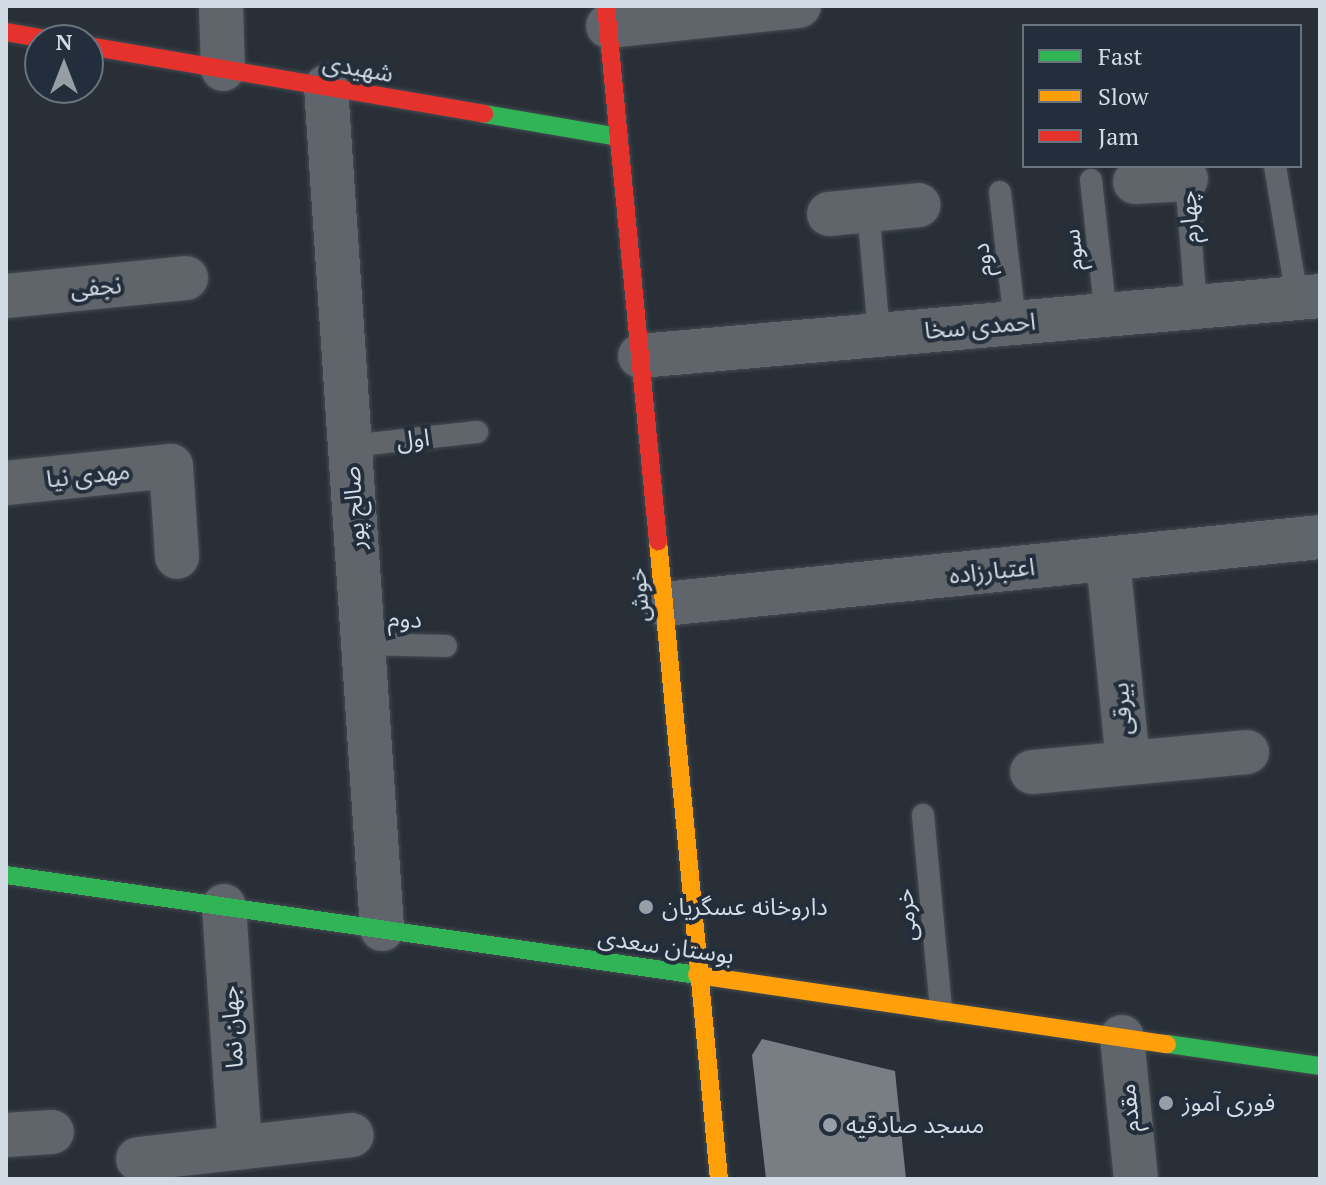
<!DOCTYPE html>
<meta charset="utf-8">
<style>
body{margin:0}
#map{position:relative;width:1326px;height:1185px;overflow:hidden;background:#282f36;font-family:"PT Serif","Noto Sans Arabic",serif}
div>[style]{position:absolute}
.building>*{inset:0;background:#787e84}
.roads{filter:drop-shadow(0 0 2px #444a50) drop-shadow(0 0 2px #444a50)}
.lane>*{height:22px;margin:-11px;padding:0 11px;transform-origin:11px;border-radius:11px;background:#5f656a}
.street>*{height:44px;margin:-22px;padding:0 22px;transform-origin:22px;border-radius:22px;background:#5f656a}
.fast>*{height:18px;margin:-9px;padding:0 9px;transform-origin:9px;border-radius:9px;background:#30b455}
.slow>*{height:18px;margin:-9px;padding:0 9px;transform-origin:9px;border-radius:9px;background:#ff9f0a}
.jam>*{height:18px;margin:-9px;padding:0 9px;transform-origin:9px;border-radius:9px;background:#e5322d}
.dots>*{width:22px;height:22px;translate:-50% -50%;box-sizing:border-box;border:4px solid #222e3c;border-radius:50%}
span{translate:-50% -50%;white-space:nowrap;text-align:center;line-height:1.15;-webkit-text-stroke:8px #222e3c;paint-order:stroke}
.street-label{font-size:24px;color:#d2dae3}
.poi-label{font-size:24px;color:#d2dae3}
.left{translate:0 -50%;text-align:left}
.frame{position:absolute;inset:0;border:8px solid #d2dae3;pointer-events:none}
.legend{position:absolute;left:1022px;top:24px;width:280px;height:144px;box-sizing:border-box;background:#222e3c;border:2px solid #68737f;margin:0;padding:10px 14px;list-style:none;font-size:24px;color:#d2dae3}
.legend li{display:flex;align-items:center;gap:16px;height:40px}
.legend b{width:40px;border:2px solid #68737f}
.north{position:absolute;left:24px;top:24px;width:80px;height:80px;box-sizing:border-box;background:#222e3c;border:2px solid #68737f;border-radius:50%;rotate:0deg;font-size:22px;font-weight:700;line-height:32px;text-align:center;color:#d2dae3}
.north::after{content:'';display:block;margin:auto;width:28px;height:36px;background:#969ea6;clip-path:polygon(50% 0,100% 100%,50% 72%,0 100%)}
</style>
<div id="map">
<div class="building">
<i style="clip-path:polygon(762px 1039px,895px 1071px,906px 1179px,766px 1179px,752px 1055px)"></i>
</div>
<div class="roads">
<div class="lane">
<i style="left:1275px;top:166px;width:134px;rotate:80.5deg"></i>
<i style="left:1186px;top:179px;width:128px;rotate:85.5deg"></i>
<i style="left:1091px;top:180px;width:136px;rotate:83.7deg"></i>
<i style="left:1000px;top:192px;width:131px;rotate:83.4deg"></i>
<i style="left:868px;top:210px;width:124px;rotate:84.9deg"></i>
<i style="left:350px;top:446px;width:128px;rotate:-6.3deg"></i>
<i style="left:363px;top:644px;width:83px;rotate:1.4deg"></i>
<i style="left:923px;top:815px;width:196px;rotate:84.7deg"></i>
</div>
<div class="street">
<i style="left:221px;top:6px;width:63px;rotate:88.2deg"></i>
<i style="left:608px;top:26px;width:192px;rotate:-6deg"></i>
<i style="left:326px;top:87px;width:844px;rotate:86.19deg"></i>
<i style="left:1135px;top:182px;width:51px;rotate:-3.4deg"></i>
<i style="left:829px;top:214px;width:90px;rotate:-5.7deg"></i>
<i style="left:6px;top:296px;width:181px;rotate:-5.7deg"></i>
<i style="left:640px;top:356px;width:683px;rotate:-5.04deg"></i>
<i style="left:6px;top:483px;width:166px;rotate:-5.9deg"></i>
<i style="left:171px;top:466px;width:91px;rotate:86.2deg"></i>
<i style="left:1108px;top:559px;width:205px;rotate:84.4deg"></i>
<i style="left:664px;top:604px;width:659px;rotate:-5.83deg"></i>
<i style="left:1032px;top:772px;width:216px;rotate:-5.3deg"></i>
<i style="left:224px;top:906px;width:242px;rotate:86.2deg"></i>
<i style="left:1122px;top:1037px;width:143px;rotate:84.4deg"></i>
<i style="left:6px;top:1135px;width:46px;rotate:-3.7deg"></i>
<i style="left:138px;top:1159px;width:215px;rotate:-6.4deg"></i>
</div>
<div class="fast">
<i style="left:484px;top:114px;width:137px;rotate:9.7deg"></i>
<i style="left:6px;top:875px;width:698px;rotate:8.23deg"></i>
<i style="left:1167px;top:1044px;width:155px;rotate:8.2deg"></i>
</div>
<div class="slow">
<i style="left:658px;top:541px;width:641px;rotate:84.54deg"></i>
<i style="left:697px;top:975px;width:475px;rotate:8.4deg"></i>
</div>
<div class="jam">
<i style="left:606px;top:6px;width:538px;rotate:84.45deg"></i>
<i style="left:6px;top:32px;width:46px;rotate:10.1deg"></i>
<i style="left:88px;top:46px;width:402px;rotate:9.7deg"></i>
</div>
</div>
<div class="dots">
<i style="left:646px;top:907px;background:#969ea6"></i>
<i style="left:1166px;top:1103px;background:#969ea6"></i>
<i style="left:830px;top:1125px;background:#969ea6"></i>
</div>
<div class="street-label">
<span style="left:358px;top:68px;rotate:10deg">شهیدی</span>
<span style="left:1189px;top:217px;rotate:-94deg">چهارم</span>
<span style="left:1073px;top:250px;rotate:-96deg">سوم</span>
<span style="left:982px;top:260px;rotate:-97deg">دوم</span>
<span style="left:96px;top:287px;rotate:-5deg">نجفی</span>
<span style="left:980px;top:326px;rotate:-5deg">احمدی سخا</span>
<span style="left:413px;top:439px;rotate:-6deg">اول</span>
<span style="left:88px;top:475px;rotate:-6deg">مهدی نیا</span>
<span style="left:354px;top:508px;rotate:-94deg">صالح پور</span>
<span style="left:992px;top:571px;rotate:-6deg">اعتبارزاده</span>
<span style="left:639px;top:595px;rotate:-95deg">خوش</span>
<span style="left:405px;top:619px;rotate:2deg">دوم</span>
<span style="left:1122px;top:709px;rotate:-95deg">بیرقی</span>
<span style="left:906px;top:915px;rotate:-95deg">خرمی</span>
<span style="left:666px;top:946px;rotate:8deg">بوستان سعدی</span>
<span style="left:232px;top:1027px;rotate:-94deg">جهان نما</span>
<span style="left:1129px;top:1108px;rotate:-96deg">مقدم</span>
</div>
<div class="poi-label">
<span class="left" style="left:662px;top:907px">داروخانه عسگریان</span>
<span class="left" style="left:1182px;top:1103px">فوری آموز</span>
<span class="left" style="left:846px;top:1125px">مسجد صادقیه</span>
</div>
<div class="frame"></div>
<ul class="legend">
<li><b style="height:10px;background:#30b455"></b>Fast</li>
<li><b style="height:10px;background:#ff9f0a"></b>Slow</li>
<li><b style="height:10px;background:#e5322d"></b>Jam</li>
</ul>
<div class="north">N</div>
</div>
